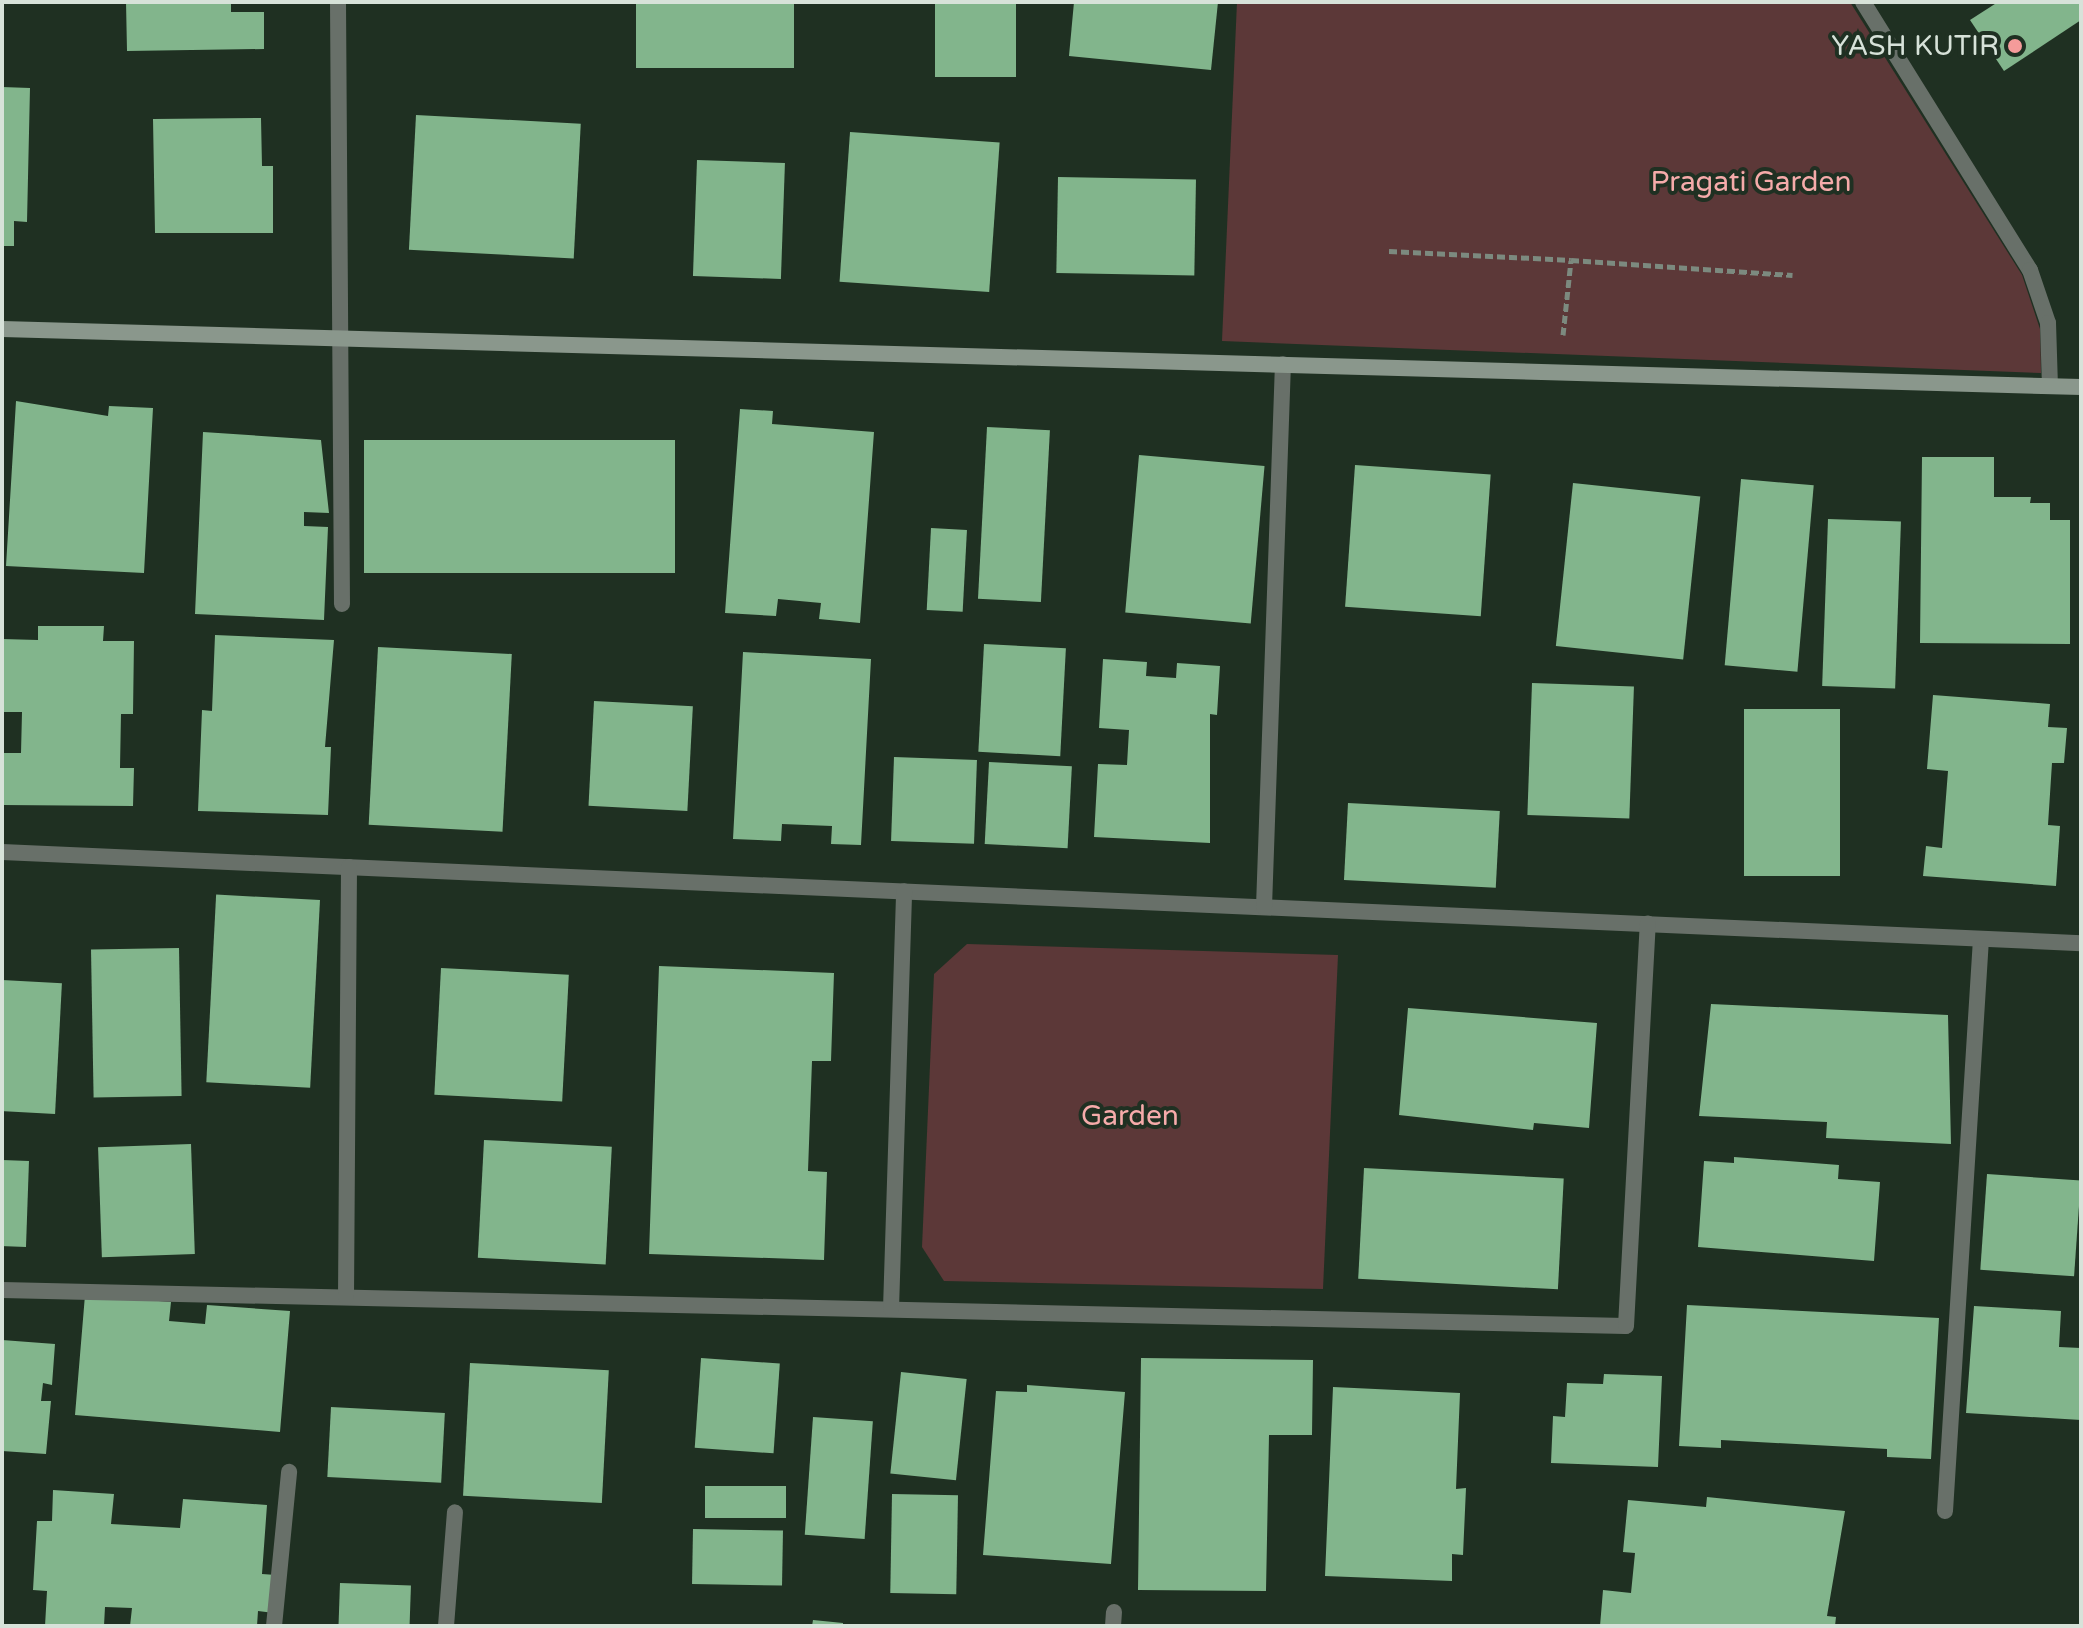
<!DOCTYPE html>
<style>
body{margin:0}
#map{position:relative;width:2083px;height:1628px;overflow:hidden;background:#1f3022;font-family:"Varela Round",sans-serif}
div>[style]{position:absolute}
.green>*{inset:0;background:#5c3838}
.building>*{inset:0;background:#82b58c;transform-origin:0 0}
.path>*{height:5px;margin-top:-2.5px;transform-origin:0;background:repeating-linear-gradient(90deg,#7c8a7f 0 8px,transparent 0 12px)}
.lane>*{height:16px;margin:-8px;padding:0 8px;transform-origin:8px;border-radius:8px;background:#687069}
.street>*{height:16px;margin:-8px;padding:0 8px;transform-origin:8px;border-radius:8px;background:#687069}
.secondary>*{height:16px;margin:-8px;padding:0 8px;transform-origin:8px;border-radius:8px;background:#8a978c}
.dots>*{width:22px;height:22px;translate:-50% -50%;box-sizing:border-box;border:4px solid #1f3022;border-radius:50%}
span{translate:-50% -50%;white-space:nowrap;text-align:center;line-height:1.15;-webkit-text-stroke:8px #1f3022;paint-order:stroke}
.poi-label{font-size:28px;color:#d7e2d9}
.right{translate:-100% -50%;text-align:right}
.park-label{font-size:28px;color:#f5abaa}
.frame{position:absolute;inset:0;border:4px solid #d7e2d9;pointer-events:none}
</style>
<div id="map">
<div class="green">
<i style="clip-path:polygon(1237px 2px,1850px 2px,2022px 275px,2040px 329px,2041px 373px,1222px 341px)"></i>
<i style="clip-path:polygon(967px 944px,1338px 955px,1323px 1289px,944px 1281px,922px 1247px,934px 974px)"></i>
</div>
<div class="building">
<i style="clip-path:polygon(126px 2px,231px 2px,231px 12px,264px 12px,264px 49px,127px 51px)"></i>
<i style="left:636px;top:2px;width:158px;height:66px"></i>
<i style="left:935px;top:2px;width:81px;height:75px"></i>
<i style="clip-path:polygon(1074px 2px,1218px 2px,1211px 70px,1069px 56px)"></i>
<i style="clip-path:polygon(1998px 2px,2081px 2px,2081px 20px,2004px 71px,1970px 20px)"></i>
<i style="clip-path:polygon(2px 87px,30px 88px,27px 222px,14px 221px,14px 246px,2px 246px)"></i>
<i style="left:416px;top:115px;width:165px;height:135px;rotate:3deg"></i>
<i style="clip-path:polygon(261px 118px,262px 166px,273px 166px,273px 233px,155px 233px,153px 119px)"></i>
<i style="left:850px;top:132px;width:150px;height:150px;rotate:4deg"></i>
<i style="left:697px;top:160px;width:88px;height:116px;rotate:2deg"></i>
<i style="left:1058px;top:177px;width:138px;height:96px;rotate:1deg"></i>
<i style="clip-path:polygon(16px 401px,108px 416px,109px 406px,153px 408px,144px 573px,6px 566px)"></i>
<i style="clip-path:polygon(740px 409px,773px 411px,772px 424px,874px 432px,860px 623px,819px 619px,821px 603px,778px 599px,776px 616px,725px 613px)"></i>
<i style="left:987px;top:427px;width:63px;height:172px;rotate:3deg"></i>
<i style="clip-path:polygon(203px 432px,321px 440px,329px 513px,304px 512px,304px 526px,328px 527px,324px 620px,195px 614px)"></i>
<i style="left:364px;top:440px;width:311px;height:133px"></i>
<i style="left:1139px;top:455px;width:126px;height:158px;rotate:5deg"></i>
<i style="clip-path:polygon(1922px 457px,1994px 457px,1994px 497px,2031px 497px,2030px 503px,2050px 503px,2050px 520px,2070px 520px,2070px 644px,1920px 643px)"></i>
<i style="left:1355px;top:465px;width:136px;height:142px;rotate:4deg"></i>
<i style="left:1741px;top:479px;width:73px;height:187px;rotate:5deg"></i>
<i style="left:1573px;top:483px;width:128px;height:164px;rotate:6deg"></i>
<i style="left:1828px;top:519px;width:73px;height:167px;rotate:2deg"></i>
<i style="left:931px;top:528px;width:36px;height:82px;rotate:3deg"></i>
<i style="clip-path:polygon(38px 626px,104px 626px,103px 641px,134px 641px,133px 714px,121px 714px,120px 768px,134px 768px,133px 806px,2px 805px,2px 753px,21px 753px,22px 712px,3px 712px,2px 639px,38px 640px)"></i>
<i style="clip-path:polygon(215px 635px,334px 640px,325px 747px,331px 747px,328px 815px,198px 811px,202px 710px,212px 711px)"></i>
<i style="left:984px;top:644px;width:82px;height:108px;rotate:3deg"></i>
<i style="left:378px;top:647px;width:134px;height:178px;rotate:3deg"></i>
<i style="clip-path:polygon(743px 652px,871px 659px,861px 845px,831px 844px,832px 826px,782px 824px,781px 841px,733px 839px)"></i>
<i style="clip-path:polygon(1103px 659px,1147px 662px,1146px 676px,1176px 678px,1177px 663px,1220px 666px,1217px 715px,1210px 714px,1210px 843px,1094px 837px,1098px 764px,1127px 765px,1129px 730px,1099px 728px)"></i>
<i style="left:1532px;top:683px;width:102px;height:132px;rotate:2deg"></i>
<i style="clip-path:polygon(1933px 695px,2050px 704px,2048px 727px,2067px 728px,2064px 763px,2052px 763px,2048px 825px,2060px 826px,2056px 886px,1923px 876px,1926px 846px,1942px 848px,1948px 771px,1927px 769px)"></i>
<i style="left:594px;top:701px;width:99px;height:105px;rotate:3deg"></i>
<i style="left:1744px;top:709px;width:96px;height:167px"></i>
<i style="left:894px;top:757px;width:83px;height:84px;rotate:2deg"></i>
<i style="left:989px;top:762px;width:83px;height:82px;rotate:3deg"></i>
<i style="left:1348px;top:803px;width:152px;height:77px;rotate:3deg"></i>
<i style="left:320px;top:900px;width:188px;height:104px;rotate:93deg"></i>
<i style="left:179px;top:948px;width:148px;height:88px;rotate:89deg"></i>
<i style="clip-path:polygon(659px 966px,834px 973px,831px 1061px,812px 1061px,808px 1171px,827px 1172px,824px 1260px,649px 1254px)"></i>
<i style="left:441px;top:968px;width:128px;height:127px;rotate:3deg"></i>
<i style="left:2px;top:980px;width:60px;height:131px;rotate:3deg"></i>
<i style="clip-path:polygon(1711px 1004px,1948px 1015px,1951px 1144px,1826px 1138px,1827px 1122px,1699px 1116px)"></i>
<i style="clip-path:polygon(1408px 1008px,1597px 1023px,1589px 1128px,1534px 1123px,1533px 1130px,1399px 1115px)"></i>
<i style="left:484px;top:1140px;width:128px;height:118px;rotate:3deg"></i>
<i style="left:191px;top:1144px;width:110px;height:93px;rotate:88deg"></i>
<i style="clip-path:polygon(1734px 1157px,1839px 1165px,1838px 1179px,1880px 1182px,1874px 1261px,1698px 1247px,1704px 1161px,1734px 1163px)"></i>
<i style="left:2px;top:1160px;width:27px;height:86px;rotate:2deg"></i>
<i style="left:1364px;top:1168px;width:200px;height:111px;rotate:3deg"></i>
<i style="left:1987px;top:1174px;width:94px;height:96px;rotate:4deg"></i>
<i style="clip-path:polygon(85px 1295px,171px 1302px,169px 1321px,205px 1324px,207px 1305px,290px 1311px,280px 1432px,75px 1415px)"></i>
<i style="clip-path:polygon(1687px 1305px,1939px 1318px,1931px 1459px,1887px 1457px,1887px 1449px,1721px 1440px,1721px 1448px,1679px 1446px)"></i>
<i style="clip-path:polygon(1974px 1306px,2061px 1311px,2059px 1347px,2081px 1348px,2081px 1420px,1966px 1413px)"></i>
<i style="clip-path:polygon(2px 1340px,55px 1344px,52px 1385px,43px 1383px,41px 1401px,51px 1401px,46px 1454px,2px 1451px)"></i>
<i style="left:701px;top:1358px;width:79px;height:90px;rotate:4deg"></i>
<i style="clip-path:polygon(1141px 1358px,1313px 1360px,1312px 1435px,1269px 1435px,1266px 1591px,1138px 1590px)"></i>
<i style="left:470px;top:1363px;width:139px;height:133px;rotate:3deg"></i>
<i style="left:901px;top:1372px;width:66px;height:102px;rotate:6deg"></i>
<i style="clip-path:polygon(1604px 1374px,1662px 1376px,1658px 1467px,1551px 1463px,1553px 1416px,1565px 1417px,1567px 1383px,1603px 1384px)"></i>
<i style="clip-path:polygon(1027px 1385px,1125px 1392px,1111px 1564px,983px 1555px,996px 1391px,1027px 1392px)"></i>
<i style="clip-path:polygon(1333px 1387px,1460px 1393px,1456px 1489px,1466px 1488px,1463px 1555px,1452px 1554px,1452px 1581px,1325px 1576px)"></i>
<i style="left:331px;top:1407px;width:114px;height:70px;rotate:3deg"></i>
<i style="left:813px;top:1417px;width:60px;height:118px;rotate:4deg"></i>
<i style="left:705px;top:1486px;width:81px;height:32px"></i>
<i style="clip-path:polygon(53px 1490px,114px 1494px,111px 1524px,180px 1528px,183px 1499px,267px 1505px,262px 1574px,276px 1575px,274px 1613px,258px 1611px,257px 1626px,130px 1626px,132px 1608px,105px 1607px,104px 1626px,45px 1626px,47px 1591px,33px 1590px,37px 1521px,52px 1521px)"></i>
<i style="left:892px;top:1494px;width:66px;height:99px;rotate:1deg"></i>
<i style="clip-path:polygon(1707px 1497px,1845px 1511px,1827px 1616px,1836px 1617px,1835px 1626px,1600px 1626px,1603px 1590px,1631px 1593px,1635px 1553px,1623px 1552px,1628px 1500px,1706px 1507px)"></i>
<i style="left:693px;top:1529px;width:90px;height:55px;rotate:1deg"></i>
<i style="left:340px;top:1583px;width:71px;height:43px;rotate:2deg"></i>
<i style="clip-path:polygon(813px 1620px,843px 1623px,843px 1626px,812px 1626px)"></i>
</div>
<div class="path">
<i style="left:1389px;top:251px;width:182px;rotate:2.8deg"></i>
<i style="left:1563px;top:335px;width:75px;rotate:-83.9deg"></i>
<i style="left:1571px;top:260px;width:222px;rotate:3.9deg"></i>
</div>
<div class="lane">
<i style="left:1945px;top:1511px;width:573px;rotate:-86.4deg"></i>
<i style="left:446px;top:1626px;width:114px;rotate:-85.5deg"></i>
</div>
<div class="street">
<i style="left:338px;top:2px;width:602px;rotate:89.62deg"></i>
<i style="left:1863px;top:2px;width:316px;rotate:58.1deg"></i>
<i style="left:2030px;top:270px;width:56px;rotate:71.2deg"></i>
<i style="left:2048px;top:323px;width:63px;rotate:88.2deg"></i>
<i style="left:2px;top:852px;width:2081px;rotate:2.51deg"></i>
<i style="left:1264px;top:907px;width:543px;rotate:-88deg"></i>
<i style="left:2px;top:1290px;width:1624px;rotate:1.27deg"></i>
<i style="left:1626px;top:1326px;width:403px;rotate:-86.9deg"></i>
<i style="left:346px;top:1297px;width:430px;rotate:-89.6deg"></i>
<i style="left:891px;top:1309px;width:418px;rotate:-88.2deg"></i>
<i style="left:274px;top:1626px;width:155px;rotate:-84.4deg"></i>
<i style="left:1113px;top:1626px;width:14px;rotate:-86deg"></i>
</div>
<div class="secondary">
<i style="left:2px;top:329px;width:2080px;rotate:1.6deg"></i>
</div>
<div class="dots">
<i style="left:2015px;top:46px;background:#f59b9a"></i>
</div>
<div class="poi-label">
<span class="right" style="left:1999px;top:46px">YASH KUTIR</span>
</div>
<div class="park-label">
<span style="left:1751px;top:182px">Pragati Garden</span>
<span style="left:1130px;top:1116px">Garden</span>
</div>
<div class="frame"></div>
</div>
